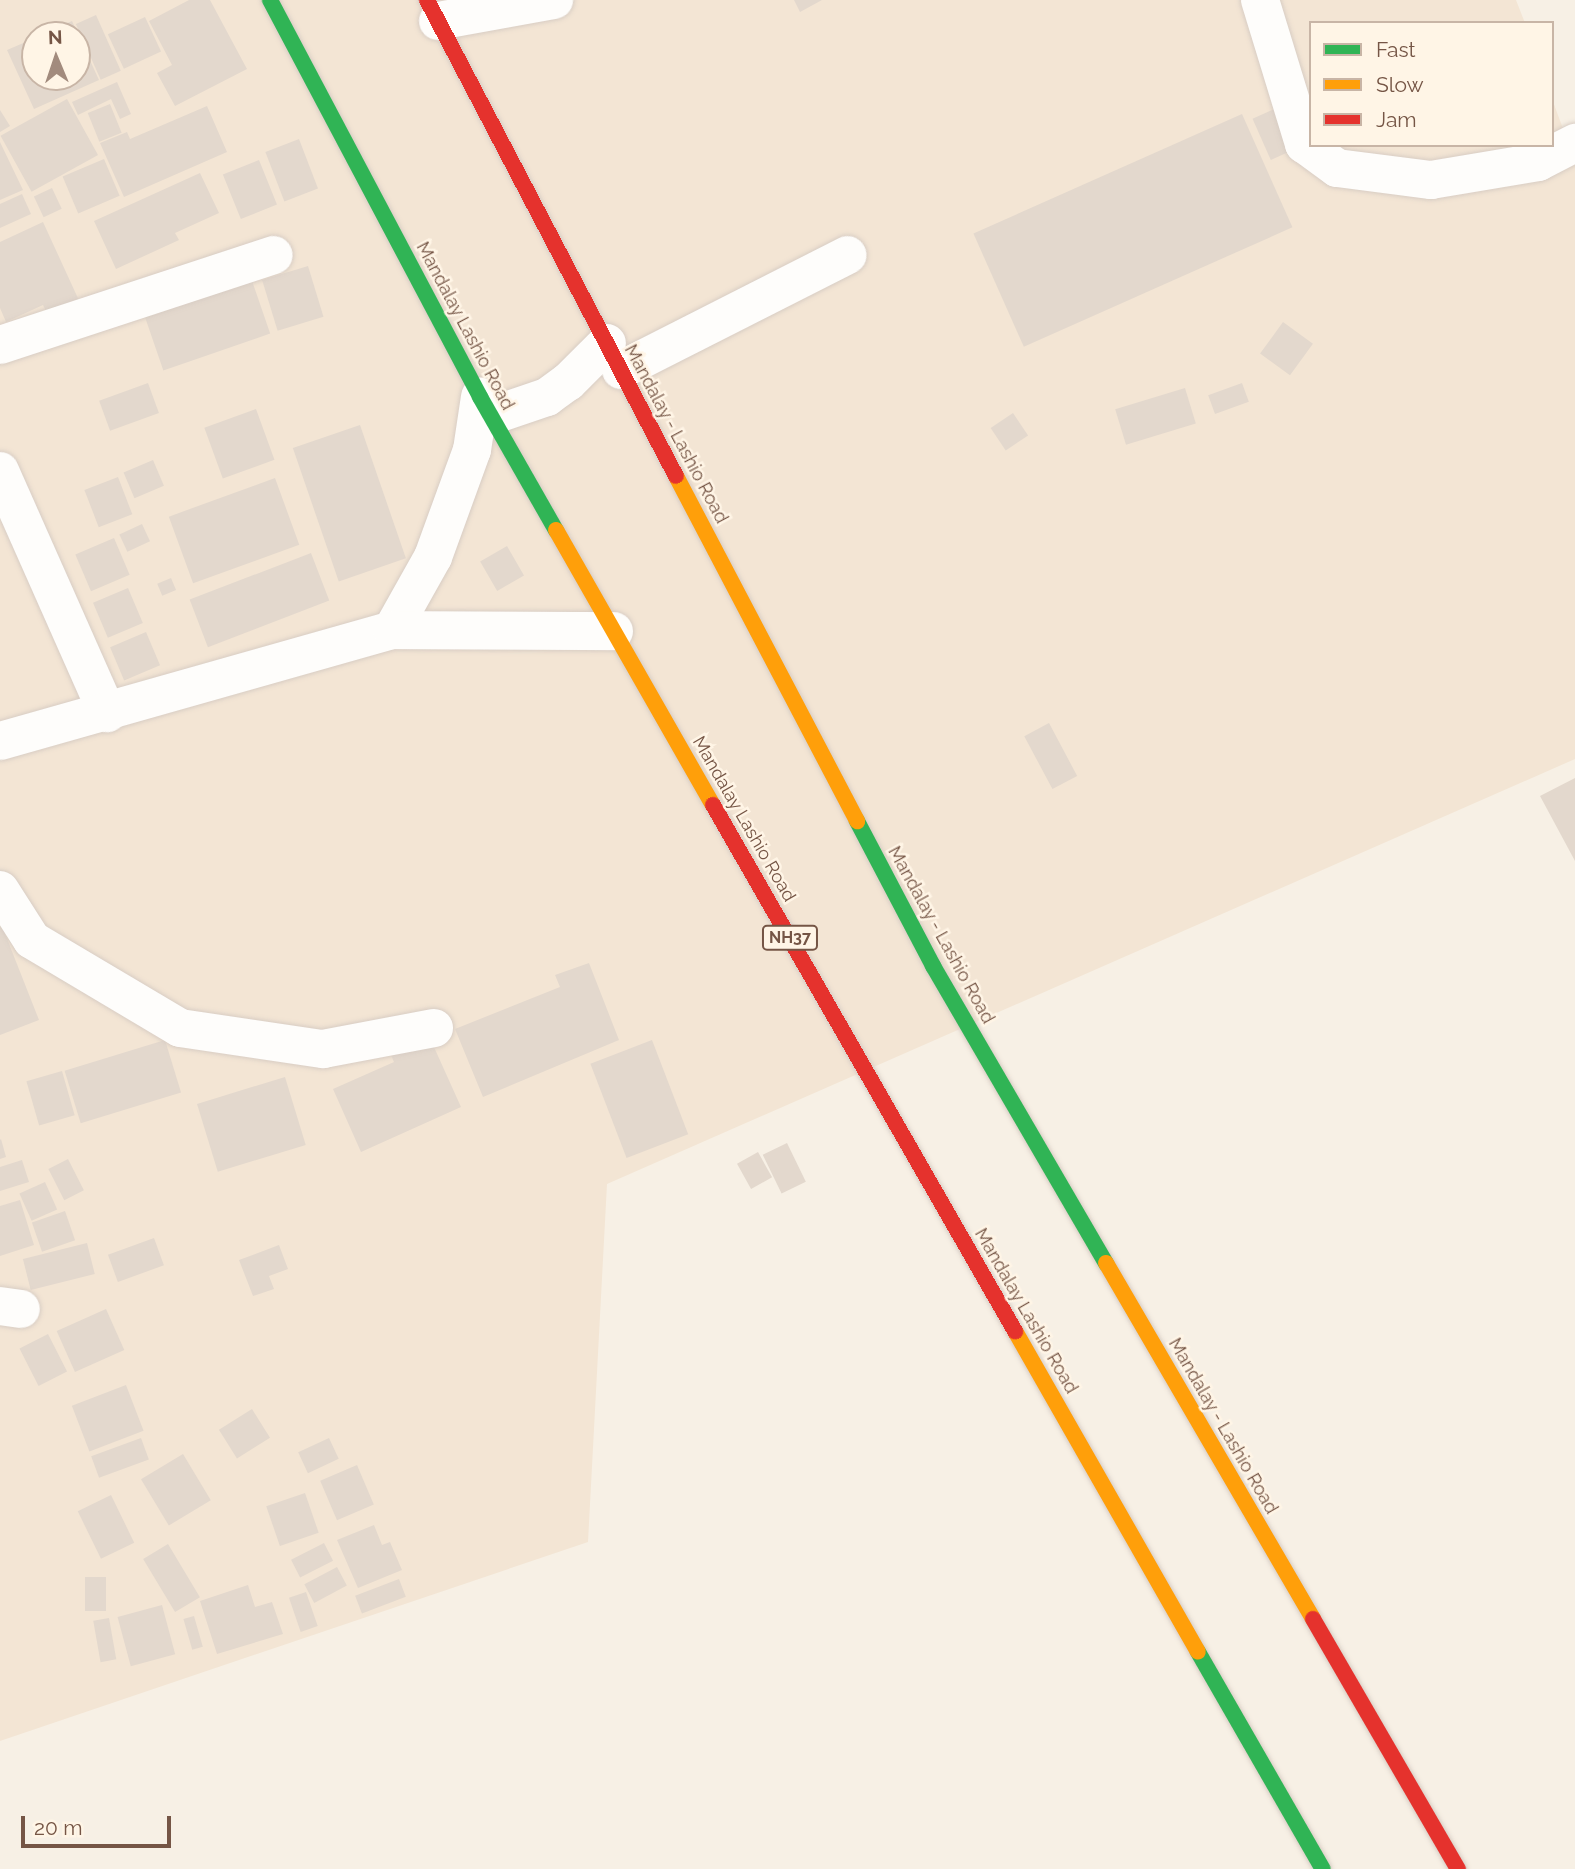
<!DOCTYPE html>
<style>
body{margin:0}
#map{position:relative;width:1575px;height:1869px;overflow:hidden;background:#f7f0e5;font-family:Raleway,sans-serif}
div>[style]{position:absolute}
.residential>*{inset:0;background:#f3e5d4}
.building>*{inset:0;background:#e3d8cd;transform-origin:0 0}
.roads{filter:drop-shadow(0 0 2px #d8cdc4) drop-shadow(0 0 2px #d8cdc4)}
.street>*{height:38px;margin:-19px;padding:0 19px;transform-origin:19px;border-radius:19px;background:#fefdfb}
.fast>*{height:16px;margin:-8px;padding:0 8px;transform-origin:8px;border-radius:8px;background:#30b455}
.slow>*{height:16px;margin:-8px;padding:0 8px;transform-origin:8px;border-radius:8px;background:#ff9f0a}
.jam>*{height:16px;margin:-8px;padding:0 8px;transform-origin:8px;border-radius:8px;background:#e5322d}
span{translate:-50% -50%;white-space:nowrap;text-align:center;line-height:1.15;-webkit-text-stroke:5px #fff5e6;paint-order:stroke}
.shield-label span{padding:2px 5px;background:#fff5e6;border:2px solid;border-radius:5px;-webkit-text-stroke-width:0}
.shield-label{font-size:16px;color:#755545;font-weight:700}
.street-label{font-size:18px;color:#755545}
.legend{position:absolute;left:1309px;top:21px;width:245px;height:126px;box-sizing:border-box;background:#fff5e6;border:2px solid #c8b5a6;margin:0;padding:9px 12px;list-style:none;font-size:21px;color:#755545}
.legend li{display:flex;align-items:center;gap:14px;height:35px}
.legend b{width:35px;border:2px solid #c8b5a6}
.north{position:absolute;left:21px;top:21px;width:70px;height:70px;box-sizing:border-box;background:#fff5e6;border:2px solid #c8b5a6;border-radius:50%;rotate:358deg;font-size:19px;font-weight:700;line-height:28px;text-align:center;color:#755545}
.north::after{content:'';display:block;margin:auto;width:24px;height:32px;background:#a28b7d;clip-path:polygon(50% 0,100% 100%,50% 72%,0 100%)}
.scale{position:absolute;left:21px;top:1816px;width:150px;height:32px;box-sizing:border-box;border:4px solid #755545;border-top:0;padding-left:9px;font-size:21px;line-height:24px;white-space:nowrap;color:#755545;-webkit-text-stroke:5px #fff5e6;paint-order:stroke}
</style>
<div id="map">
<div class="residential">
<i style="clip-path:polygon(evenodd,0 0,1516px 0,1525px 23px,1311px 23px,1311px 145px,1552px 145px,1552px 99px,1575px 161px,1575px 759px,607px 1184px,588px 1542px,0 1741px,0 0,35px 35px,77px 35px,77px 77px,35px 77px,35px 35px)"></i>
</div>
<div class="building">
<i style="clip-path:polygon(189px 0,210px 0,247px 69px,175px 106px,157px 73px,172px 65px,149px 21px)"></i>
<i style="clip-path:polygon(794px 0,822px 0,800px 12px)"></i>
<i style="left:96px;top:15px;width:61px;height:22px;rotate:66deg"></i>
<i style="left:145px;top:17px;width:38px;height:41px;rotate:65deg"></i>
<i style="clip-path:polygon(72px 21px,99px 80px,34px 109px,7px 50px,35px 38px,35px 77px,77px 77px,77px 35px,41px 35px)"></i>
<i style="clip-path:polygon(117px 82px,131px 114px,120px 119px,111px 99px,78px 115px,72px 102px)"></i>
<i style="left:67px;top:99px;width:64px;height:76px;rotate:61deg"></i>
<i style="left:110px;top:104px;width:31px;height:24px;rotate:68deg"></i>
<i style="clip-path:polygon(207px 106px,227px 152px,124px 197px,100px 143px,127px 132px,130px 139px)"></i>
<i style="left:1279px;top:107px;width:45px;height:29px;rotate:66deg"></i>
<i style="clip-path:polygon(0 110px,10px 126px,0 132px)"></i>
<i style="left:1242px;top:114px;width:124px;height:294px;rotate:66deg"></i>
<i style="left:299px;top:139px;width:53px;height:36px;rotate:69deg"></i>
<i style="clip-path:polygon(0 142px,23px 190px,0 200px)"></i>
<i style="left:104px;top:159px;width:40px;height:45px;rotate:67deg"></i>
<i style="left:259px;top:160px;width:48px;height:39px;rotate:68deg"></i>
<i style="clip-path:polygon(200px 173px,219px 213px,175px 233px,179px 240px,116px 269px,94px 221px)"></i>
<i style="left:52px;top:188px;width:23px;height:20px;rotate:65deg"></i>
<i style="clip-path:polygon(22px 194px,31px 214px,0 228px,0 204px)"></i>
<i style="clip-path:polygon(43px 222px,82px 307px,51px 322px,43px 305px,6px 322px,0 308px,0 242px)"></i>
<i style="left:308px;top:266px;width:53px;height:48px;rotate:73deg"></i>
<i style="left:250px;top:275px;width:62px;height:113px;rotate:71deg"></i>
<i style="left:1283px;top:322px;width:37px;height:39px;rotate:36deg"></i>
<i style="left:148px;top:383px;width:32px;height:52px;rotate:70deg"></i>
<i style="left:1242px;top:383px;width:20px;height:36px;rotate:70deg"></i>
<i style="left:1185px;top:388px;width:37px;height:73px;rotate:73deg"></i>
<i style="left:256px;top:409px;width:54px;height:55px;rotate:70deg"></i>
<i style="left:1013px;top:413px;width:27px;height:27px;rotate:56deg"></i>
<i style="left:360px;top:425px;width:141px;height:71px;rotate:71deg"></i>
<i style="left:153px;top:460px;width:28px;height:32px;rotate:67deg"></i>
<i style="left:118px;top:477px;width:40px;height:36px;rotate:69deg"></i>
<i style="left:275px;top:478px;width:71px;height:113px;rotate:70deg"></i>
<i style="left:142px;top:524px;width:19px;height:25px;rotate:65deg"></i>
<i style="left:114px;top:538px;width:40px;height:42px;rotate:67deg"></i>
<i style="left:507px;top:546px;width:34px;height:31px;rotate:60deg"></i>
<i style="left:311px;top:553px;width:51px;height:130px;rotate:69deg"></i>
<i style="left:171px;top:578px;width:13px;height:15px;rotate:67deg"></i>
<i style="left:128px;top:588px;width:38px;height:38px;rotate:67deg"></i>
<i style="left:146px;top:632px;width:36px;height:39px;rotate:67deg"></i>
<i style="left:1049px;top:723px;width:60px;height:28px;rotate:62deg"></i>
<i style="clip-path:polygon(1575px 778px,1575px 861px,1540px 796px)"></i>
<i style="clip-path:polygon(2px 926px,39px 1020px,0 1035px,0 927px)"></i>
<i style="clip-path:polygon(589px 963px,619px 1040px,483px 1097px,455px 1029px,560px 987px,555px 975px)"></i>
<i style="clip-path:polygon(429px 1036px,461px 1107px,361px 1152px,333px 1089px,394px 1062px,390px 1053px)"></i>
<i style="left:165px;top:1040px;width:55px;height:105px;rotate:73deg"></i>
<i style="left:652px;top:1040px;width:101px;height:66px;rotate:69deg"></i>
<i style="left:62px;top:1071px;width:46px;height:37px;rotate:74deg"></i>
<i style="left:285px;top:1077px;width:71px;height:92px;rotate:73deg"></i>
<i style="clip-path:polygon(1px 1139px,6px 1157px,0 1159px,0 1140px)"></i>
<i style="left:787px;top:1143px;width:43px;height:27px;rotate:64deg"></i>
<i style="left:758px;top:1152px;width:29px;height:24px;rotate:61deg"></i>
<i style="left:68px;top:1159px;width:35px;height:22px;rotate:63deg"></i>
<i style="clip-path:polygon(22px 1160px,29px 1182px,0 1191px,0 1167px)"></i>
<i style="left:45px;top:1182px;width:30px;height:28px;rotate:66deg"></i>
<i style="clip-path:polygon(20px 1200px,34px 1245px,0 1256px,0 1206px)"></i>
<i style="left:65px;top:1211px;width:31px;height:35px;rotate:71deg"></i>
<i style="left:154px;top:1238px;width:29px;height:49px;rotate:70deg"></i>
<i style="left:87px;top:1243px;width:32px;height:66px;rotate:76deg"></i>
<i style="clip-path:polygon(279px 1245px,288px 1269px,269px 1276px,274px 1289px,253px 1296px,239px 1260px)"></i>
<i style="left:106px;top:1309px;width:45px;height:54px;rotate:66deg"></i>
<i style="left:48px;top:1334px;width:42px;height:32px;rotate:63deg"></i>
<i style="left:126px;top:1385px;width:49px;height:58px;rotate:69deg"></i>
<i style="left:252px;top:1409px;width:34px;height:39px;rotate:58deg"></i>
<i style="left:141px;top:1438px;width:23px;height:53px;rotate:70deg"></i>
<i style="left:329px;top:1438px;width:23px;height:34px;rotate:65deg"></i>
<i style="left:183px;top:1454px;width:54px;height:49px;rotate:59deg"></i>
<i style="left:357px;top:1465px;width:43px;height:40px;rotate:67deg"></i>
<i style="left:305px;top:1493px;width:42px;height:41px;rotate:71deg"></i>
<i style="left:111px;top:1495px;width:53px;height:37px;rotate:64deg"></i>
<i style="clip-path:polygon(374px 1525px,382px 1545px,390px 1542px,402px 1570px,358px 1588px,337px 1540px)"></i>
<i style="left:324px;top:1543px;width:20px;height:37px;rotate:63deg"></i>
<i style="left:168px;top:1544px;width:62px;height:29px;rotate:59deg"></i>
<i style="left:337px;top:1567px;width:21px;height:37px;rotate:62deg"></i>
<i style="left:85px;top:1577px;width:21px;height:34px"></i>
<i style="left:399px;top:1579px;width:19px;height:47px;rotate:69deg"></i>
<i style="clip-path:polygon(248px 1585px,255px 1607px,272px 1602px,283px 1634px,217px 1654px,200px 1601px)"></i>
<i style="left:306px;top:1592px;width:36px;height:18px;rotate:71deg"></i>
<i style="left:162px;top:1605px;width:51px;height:46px;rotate:75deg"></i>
<i style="left:194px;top:1616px;width:32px;height:11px;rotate:74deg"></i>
<i style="left:109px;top:1618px;width:42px;height:16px;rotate:80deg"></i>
</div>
<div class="roads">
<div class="street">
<i style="left:1260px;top:0;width:151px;rotate:73deg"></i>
<i style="left:1304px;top:144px;width:41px;rotate:36deg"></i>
<i style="left:1337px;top:168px;width:95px;rotate:7.3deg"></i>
<i style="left:1431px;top:180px;width:109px;rotate:-9.5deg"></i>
<i style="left:1538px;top:162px;width:42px;rotate:-27.2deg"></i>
<i style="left:438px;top:21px;width:118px;rotate:-10.3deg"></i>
<i style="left:0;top:345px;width:288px;rotate:-18.2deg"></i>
<i style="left:621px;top:370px;width:254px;rotate:-26.9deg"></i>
<i style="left:491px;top:416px;width:59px;rotate:-18.7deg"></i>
<i style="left:547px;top:397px;width:26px;rotate:-36deg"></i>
<i style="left:568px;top:382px;width:55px;rotate:-45deg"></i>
<i style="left:0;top:471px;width:265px;rotate:66.1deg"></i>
<i style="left:392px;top:630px;width:84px;rotate:-60.7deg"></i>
<i style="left:433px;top:557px;width:114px;rotate:-70deg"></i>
<i style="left:472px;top:450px;width:54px;rotate:-81.4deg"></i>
<i style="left:0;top:741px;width:407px;rotate:-15.8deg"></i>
<i style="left:392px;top:630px;width:222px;rotate:0.3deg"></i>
<i style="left:0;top:890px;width:59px;rotate:57.4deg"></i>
<i style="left:32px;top:940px;width:172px;rotate:30.7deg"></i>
<i style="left:180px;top:1028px;width:145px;rotate:8.4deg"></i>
<i style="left:323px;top:1049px;width:113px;rotate:-10.7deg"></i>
<i style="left:0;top:1306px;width:21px;rotate:8deg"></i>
</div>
<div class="fast">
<i style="left:270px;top:0;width:449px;rotate:62.1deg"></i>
<i style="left:480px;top:397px;width:153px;rotate:60.3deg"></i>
<i style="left:857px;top:821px;width:164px;rotate:62.3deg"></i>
<i style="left:933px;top:966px;width:344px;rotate:59.8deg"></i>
<i style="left:1198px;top:1652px;width:250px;rotate:60.1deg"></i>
</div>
<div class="slow">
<i style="left:676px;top:476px;width:390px;rotate:62.3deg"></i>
<i style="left:556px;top:530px;width:317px;rotate:60.3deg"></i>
<i style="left:1106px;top:1263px;width:412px;rotate:59.8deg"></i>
<i style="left:1015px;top:1331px;width:369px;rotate:60.3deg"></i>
</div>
<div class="jam">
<i style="left:427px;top:0;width:537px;rotate:62.39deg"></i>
<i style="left:713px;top:805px;width:607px;rotate:60.14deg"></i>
<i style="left:1313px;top:1619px;width:289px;rotate:59.9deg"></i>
</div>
</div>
<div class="shield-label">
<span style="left:790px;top:938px">NH37</span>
</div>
<div class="street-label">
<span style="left:465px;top:326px;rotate:62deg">Mandalay Lashio Road</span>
<span style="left:676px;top:434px;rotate:62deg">Mandalay - Lashio Road</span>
<span style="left:744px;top:819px;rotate:60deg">Mandalay Lashio Road</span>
<span style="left:941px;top:935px;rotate:61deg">Mandalay - Lashio Road</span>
<span style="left:1026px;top:1311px;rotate:60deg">Mandalay Lashio Road</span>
<span style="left:1223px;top:1426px;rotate:60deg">Mandalay - Lashio Road</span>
</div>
<ul class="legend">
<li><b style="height:9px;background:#30b455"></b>Fast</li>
<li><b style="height:9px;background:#ff9f0a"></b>Slow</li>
<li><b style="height:9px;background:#e5322d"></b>Jam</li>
</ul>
<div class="north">N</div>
<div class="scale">20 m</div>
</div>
